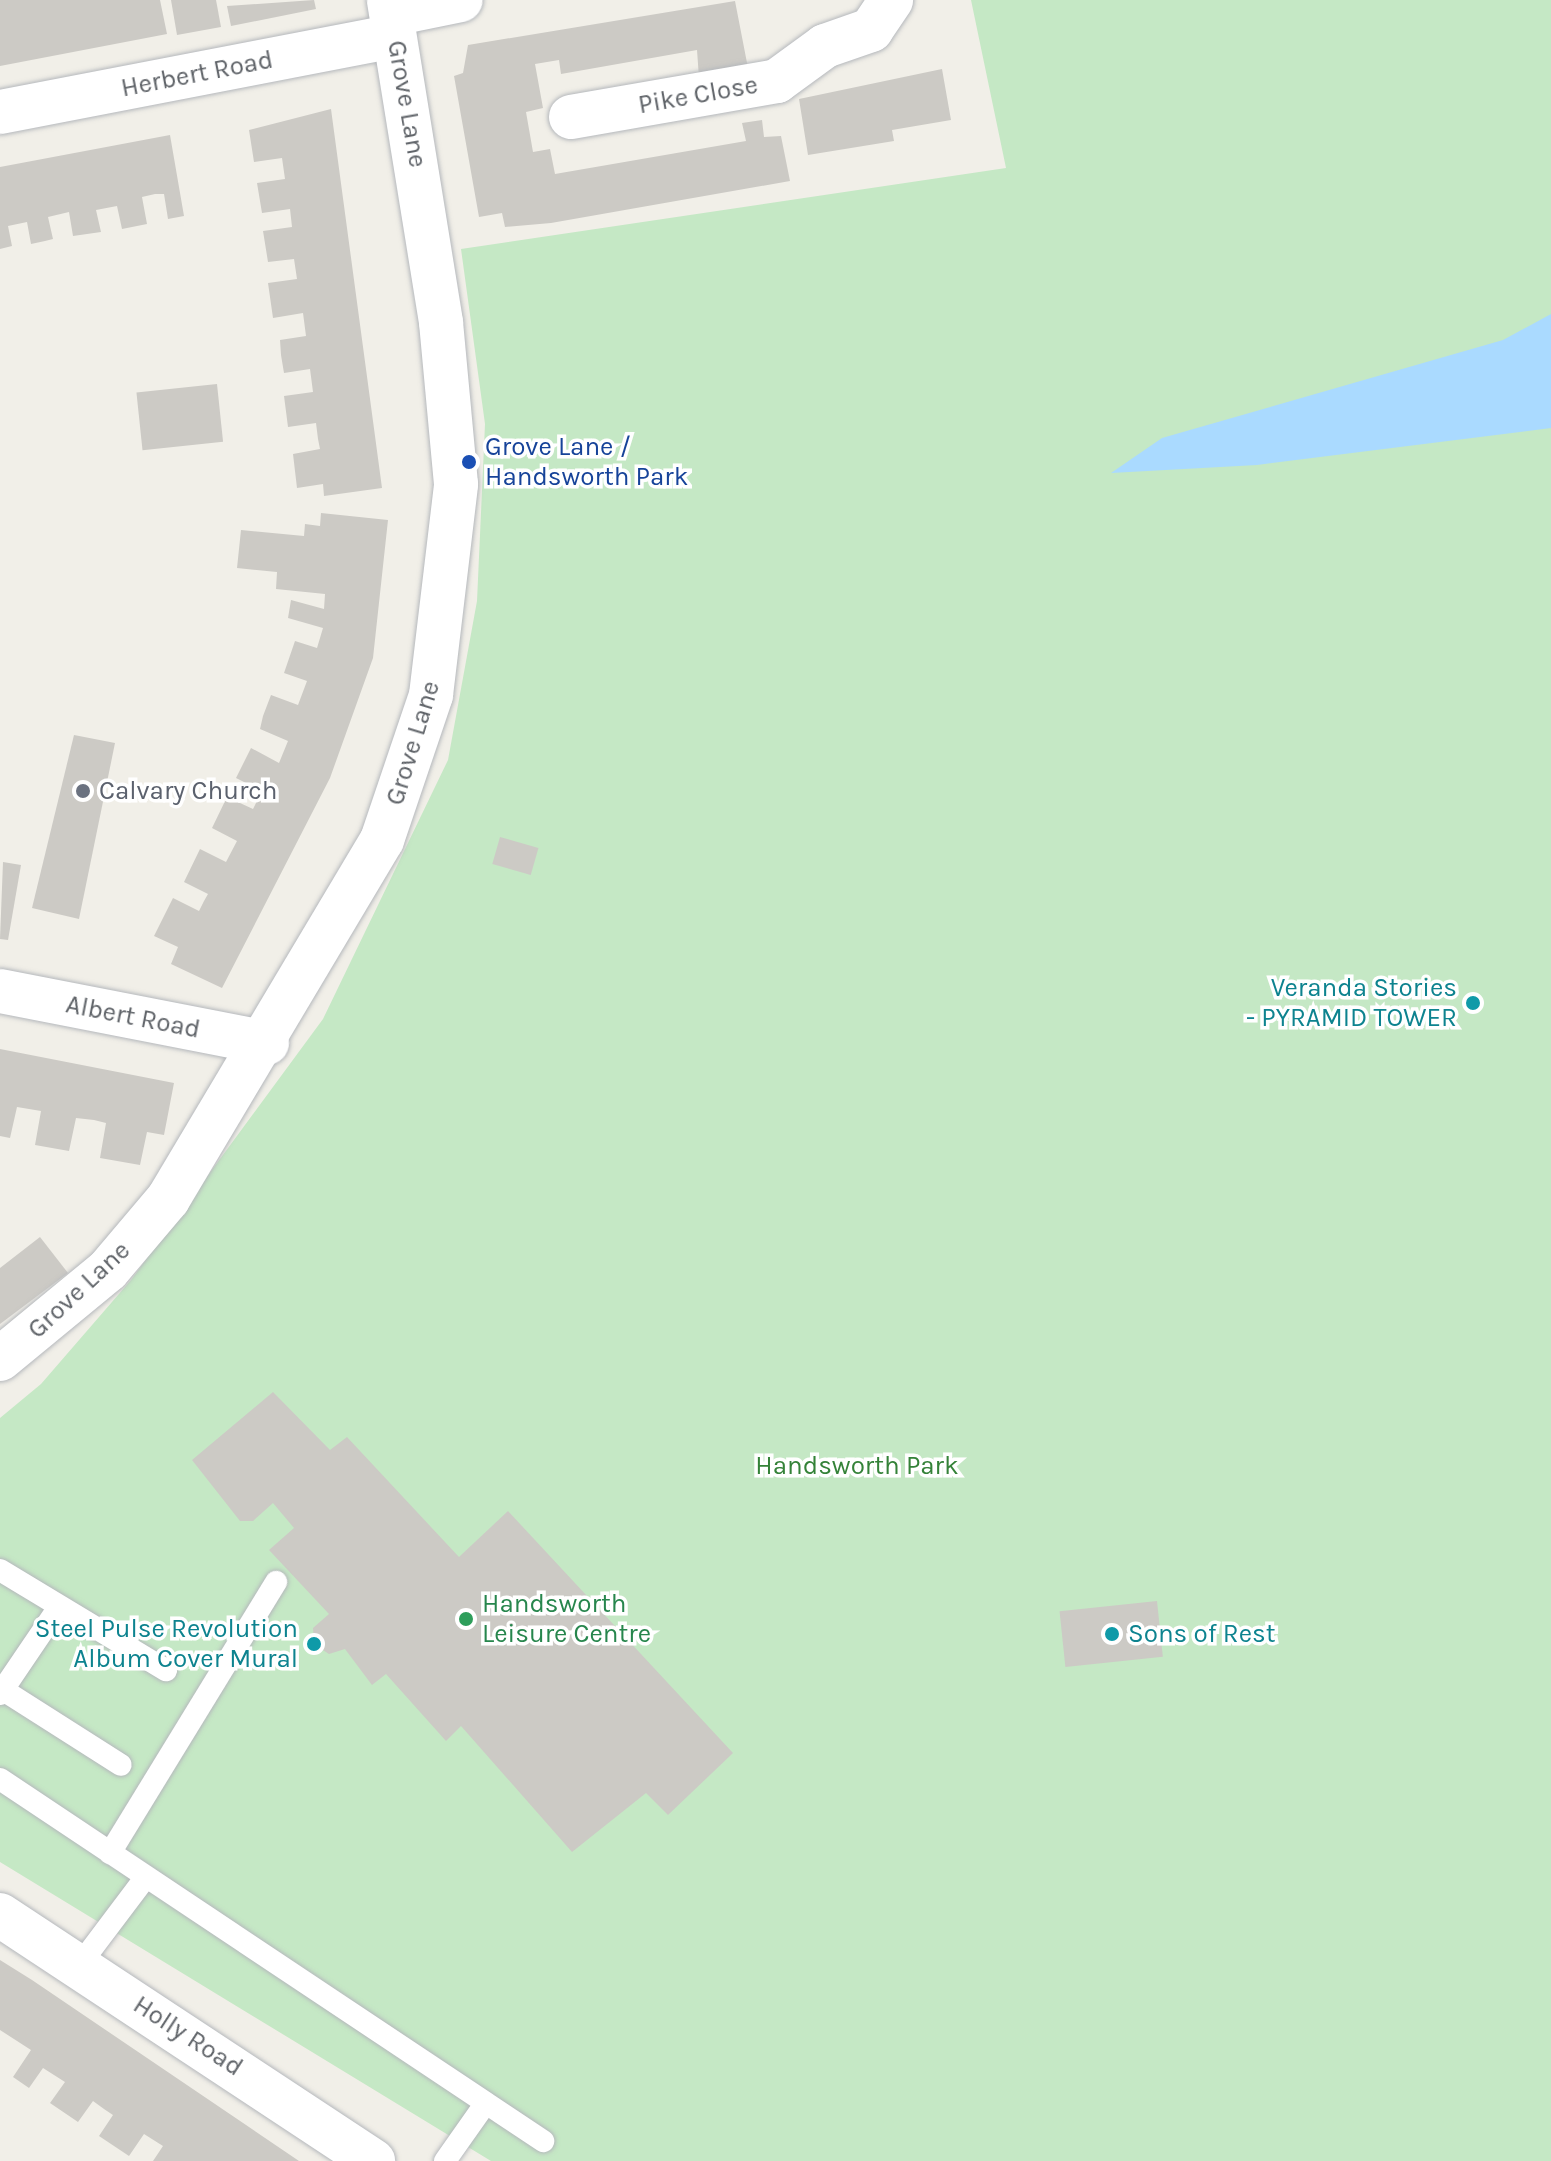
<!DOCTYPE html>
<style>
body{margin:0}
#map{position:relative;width:1551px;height:2161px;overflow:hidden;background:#f1efe8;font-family:Karla,sans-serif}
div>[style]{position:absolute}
.green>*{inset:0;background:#c5e8c5}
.water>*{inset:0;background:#aadaff}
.building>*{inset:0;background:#cccac5;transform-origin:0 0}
.roads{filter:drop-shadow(0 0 2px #b5b8bc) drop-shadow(0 0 2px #b5b8bc)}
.service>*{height:22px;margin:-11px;padding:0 11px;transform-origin:11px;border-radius:11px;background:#fff}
.minor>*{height:44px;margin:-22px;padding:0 22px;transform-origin:22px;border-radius:22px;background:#fff}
.tertiary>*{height:44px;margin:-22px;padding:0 22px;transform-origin:22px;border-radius:22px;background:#fff}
.dots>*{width:22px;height:22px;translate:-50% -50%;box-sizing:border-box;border:4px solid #fff;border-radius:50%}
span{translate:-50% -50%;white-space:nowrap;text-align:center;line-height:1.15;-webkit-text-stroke:7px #fff;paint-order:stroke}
.street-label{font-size:26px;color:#5f6368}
.transit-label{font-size:26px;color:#164399}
.left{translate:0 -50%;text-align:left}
.worship-label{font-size:26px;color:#5b616d}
.culture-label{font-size:26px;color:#0d838f}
.right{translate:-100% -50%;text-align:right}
.park-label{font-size:26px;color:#348238}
.leisure-label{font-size:26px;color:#27864d}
</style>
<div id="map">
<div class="green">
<i style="clip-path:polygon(971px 0,1551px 0,1551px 2161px,491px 2161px,0 1862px,0 1418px,41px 1384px,131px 1280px,323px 1019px,448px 760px,477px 601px,485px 424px,461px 249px,1006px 168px)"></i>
</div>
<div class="water">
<i style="clip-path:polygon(1551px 314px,1551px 428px,1257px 465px,1111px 473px,1162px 438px,1503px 340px)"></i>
</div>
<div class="building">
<i style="clip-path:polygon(0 0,160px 0,167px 34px,0 66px)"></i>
<i style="clip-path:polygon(171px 0,216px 0,221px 27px,177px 35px)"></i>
<i style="clip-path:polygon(314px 0,316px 9px,231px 26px,227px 6px)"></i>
<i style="clip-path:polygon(735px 1px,748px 68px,699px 78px,697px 50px,561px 74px,559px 60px,535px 64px,543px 108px,526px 112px,533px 152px,550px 149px,555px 174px,746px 141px,742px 123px,762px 120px,764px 137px,781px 136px,790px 181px,551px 223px,505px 227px,502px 213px,479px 217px,454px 76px,463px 73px,468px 45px)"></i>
<i style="clip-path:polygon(942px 69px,951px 120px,892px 130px,894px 141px,808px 155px,799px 99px)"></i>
<i style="clip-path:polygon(331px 109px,382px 488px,324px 496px,323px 484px,297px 488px,293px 454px,320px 449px,318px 439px,316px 423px,288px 427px,284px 396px,313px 392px,310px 369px,284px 373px,281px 355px,280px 340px,306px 336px,303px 313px,273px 318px,268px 283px,297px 279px,294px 259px,268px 262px,263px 231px,292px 227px,290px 209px,262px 213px,257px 183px,285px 179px,282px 158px,254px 162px,249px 130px)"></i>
<i style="clip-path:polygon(170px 135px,184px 216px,168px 219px,164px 194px,155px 194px,142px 197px,147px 224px,122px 229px,117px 206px,96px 210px,101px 232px,73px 236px,69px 212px,48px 217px,53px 239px,45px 241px,31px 244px,27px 222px,8px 226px,12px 246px,0 249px,0 167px)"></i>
<i style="left:217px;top:384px;width:58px;height:81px;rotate:84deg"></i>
<i style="clip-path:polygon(321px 513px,388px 520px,373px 658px,330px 778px,222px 988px,171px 964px,178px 947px,154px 936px,173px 898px,199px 911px,204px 901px,208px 894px,184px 882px,200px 849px,226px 862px,237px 841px,212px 828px,227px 797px,253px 809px,262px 791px,236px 778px,251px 748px,279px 763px,288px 741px,260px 729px,263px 716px,271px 695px,298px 705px,307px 681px,284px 673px,295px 641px,317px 648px,323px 628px,288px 618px,291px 600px,324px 609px,325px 594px,276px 589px,277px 572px,237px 568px,241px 530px,304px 536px,305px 524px,320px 526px)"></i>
<i style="clip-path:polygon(74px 735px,115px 743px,79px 919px,32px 908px)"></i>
<i style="left:500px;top:837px;width:40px;height:28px;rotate:16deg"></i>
<i style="clip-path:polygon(3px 862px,21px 865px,8px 940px,0 939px)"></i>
<i style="clip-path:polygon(0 1049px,174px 1083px,164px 1135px,147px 1132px,140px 1165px,100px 1158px,106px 1123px,94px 1120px,76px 1118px,69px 1151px,35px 1145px,41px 1111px,17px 1107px,10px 1138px,0 1136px)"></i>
<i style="clip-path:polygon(40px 1237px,68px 1273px,0 1324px,0 1268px)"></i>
<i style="clip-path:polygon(273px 1392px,330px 1450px,347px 1437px,459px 1557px,508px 1511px,733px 1753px,668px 1815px,646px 1793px,572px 1852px,461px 1726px,446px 1741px,386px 1674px,372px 1685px,345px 1649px,329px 1654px,314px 1644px,313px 1628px,329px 1614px,269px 1550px,294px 1528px,273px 1503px,253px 1521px,240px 1521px,192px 1460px)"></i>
<i style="left:1157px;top:1601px;width:56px;height:98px;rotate:84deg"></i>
<i style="clip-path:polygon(0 1960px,32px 1980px,299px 2161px,153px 2161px,163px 2146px,144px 2134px,129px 2156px,99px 2136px,113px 2115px,104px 2109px,93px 2101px,78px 2122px,50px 2103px,65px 2082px,43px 2068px,29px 2088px,13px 2077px,31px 2050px,0 2030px)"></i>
</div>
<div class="roads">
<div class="service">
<i style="left:0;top:1570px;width:194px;rotate:31.1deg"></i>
<i style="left:0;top:1688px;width:143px;rotate:32.5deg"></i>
<i style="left:0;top:1694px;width:105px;rotate:-55.9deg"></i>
<i style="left:0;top:1779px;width:653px;rotate:33.69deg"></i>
<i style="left:110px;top:1853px;width:318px;rotate:-58.5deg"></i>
<i style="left:78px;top:1967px;width:111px;rotate:-53deg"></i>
<i style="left:445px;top:2161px;width:70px;rotate:-54.9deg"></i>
</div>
<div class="minor">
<i style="left:392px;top:14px;width:70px;rotate:-11.5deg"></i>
<i style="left:0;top:112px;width:401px;rotate:-10.9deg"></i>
<i style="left:571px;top:117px;width:209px;rotate:-9.9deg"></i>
<i style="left:777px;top:81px;width:59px;rotate:-36.1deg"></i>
<i style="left:825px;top:46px;width:49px;rotate:-19.2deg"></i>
<i style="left:871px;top:30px;width:36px;rotate:-56deg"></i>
<i style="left:0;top:991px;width:272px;rotate:11deg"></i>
<i style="left:0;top:1915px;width:447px;rotate:33.4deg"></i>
</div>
<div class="tertiary">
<i style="left:0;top:1359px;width:140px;rotate:-39.5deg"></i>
<i style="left:108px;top:1270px;width:93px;rotate:-49.8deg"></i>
<i style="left:168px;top:1199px;width:418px;rotate:-59.2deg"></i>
<i style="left:382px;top:840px;width:153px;rotate:-71.3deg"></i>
<i style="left:431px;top:695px;width:212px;rotate:-83.2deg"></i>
<i style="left:456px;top:484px;width:163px;rotate:-95.3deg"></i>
<i style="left:441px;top:322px;width:326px;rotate:-99.2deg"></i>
</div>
</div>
<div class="dots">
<i style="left:469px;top:462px;background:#1a4fb4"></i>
<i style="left:83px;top:791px;background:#6b7280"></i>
<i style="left:1473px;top:1003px;background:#0f9aa8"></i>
<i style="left:466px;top:1619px;background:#2e9e5b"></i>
<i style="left:1112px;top:1634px;background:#0f9aa8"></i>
<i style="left:314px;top:1644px;background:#0f9aa8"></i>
</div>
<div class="street-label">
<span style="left:197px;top:74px;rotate:-11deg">Herbert Road</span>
<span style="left:698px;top:95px;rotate:-10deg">Pike Close</span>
<span style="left:407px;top:104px;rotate:80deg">Grove Lane</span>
<span style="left:413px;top:743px;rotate:-73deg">Grove Lane</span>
<span style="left:133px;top:1017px;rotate:11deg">Albert Road</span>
<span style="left:79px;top:1290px;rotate:-43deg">Grove Lane</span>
<span style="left:188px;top:2036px;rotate:33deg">Holly Road</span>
</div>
<div class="transit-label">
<span class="left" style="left:485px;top:462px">Grove Lane /<br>Handsworth Park</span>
</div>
<div class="worship-label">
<span class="left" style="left:99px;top:791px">Calvary Church</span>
</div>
<div class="culture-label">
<span class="right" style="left:1457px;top:1003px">Veranda Stories<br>- PYRAMID TOWER</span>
<span class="right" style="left:298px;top:1644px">Steel Pulse Revolution<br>Album Cover Mural</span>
<span class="left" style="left:1128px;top:1634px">Sons of Rest</span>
</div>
<div class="park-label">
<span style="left:857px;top:1466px">Handsworth Park</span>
</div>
<div class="leisure-label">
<span class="left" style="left:482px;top:1619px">Handsworth<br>Leisure Centre</span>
</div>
</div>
